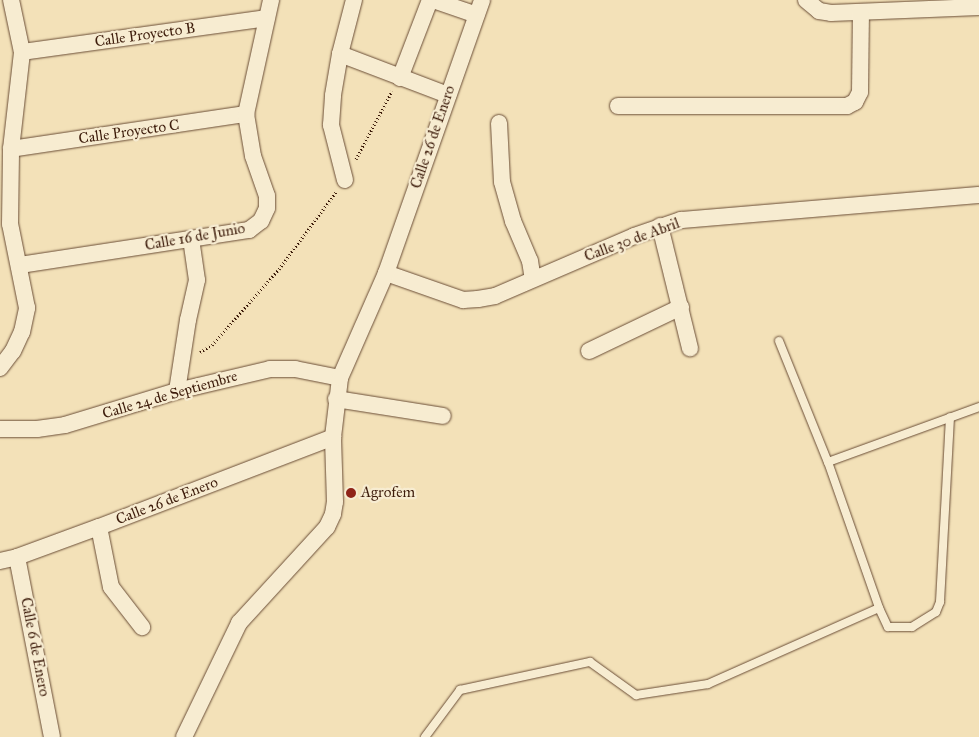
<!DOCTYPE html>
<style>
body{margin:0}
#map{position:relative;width:979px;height:737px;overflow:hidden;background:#f3e1b8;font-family:"IM FELL Great Primer",serif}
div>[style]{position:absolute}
.path>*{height:3px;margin-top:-1.5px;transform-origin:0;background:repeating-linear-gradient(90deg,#3d1c0b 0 1px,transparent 0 3.5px)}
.roads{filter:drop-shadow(0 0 1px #6a4d36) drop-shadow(0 0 1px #6a4d36)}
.lane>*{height:8px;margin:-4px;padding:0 4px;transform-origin:4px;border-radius:4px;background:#f7ecd1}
.street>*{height:16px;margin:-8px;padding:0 8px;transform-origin:8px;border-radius:8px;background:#f7ecd1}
.dots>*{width:14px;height:14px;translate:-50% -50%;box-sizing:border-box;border:2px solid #f7ecd1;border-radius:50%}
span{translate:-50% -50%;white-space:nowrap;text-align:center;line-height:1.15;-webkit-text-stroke:4.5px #f7ecd1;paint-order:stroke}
.street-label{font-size:15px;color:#3d1c0b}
.poi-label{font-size:15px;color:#3d1c0b}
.left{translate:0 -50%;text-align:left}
</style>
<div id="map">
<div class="path">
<i style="left:356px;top:159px;width:77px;rotate:-62.1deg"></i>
<i style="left:200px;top:352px;width:14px;rotate:-30deg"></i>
<i style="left:212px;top:345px;width:101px;rotate:-48.6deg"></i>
<i style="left:279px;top:269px;width:96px;rotate:-53.5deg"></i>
</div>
<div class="roads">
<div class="lane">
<i style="left:779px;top:341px;width:131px;rotate:68deg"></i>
<i style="left:828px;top:462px;width:155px;rotate:70.7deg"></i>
<i style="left:879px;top:608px;width:21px;rotate:65deg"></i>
<i style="left:888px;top:627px;width:24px"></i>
<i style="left:912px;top:627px;width:28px;rotate:-32deg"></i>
<i style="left:936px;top:612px;width:11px;rotate:-68deg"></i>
<i style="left:940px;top:602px;width:185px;rotate:-86.9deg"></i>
<i style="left:828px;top:462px;width:161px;rotate:-20deg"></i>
<i style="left:425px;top:737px;width:59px;rotate:-53.3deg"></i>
<i style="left:460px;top:690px;width:133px;rotate:-12.2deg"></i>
<i style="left:590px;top:662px;width:57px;rotate:35.7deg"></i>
<i style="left:636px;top:695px;width:73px;rotate:-8.7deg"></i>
<i style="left:708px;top:684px;width:187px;rotate:-24deg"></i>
</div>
<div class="street">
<i style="left:433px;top:0;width:46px;rotate:18.8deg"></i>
<i style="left:806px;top:0;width:17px;rotate:40deg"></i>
<i style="left:819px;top:11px;width:12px;rotate:9deg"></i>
<i style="left:831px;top:13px;width:148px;rotate:-2.3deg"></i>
<i style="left:22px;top:52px;width:247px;rotate:-7.9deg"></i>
<i style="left:340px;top:54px;width:116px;rotate:20.8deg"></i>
<i style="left:400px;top:78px;width:84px;rotate:-69deg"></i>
<i style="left:618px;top:106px;width:229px"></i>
<i style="left:847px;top:106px;width:9px;rotate:-27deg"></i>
<i style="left:855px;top:102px;width:11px;rotate:-63deg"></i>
<i style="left:860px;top:92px;width:80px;rotate:-89.3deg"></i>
<i style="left:499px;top:123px;width:59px;rotate:87.1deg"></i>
<i style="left:502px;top:182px;width:41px;rotate:74.2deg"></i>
<i style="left:513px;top:221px;width:43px;rotate:67deg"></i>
<i style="left:530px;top:261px;width:18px;rotate:81deg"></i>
<i style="left:11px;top:149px;width:238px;rotate:-8.5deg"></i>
<i style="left:345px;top:180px;width:57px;rotate:-104.3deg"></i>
<i style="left:331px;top:125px;width:30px;rotate:-86deg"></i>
<i style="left:333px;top:95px;width:42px;rotate:-80.3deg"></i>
<i style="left:340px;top:54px;width:56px;rotate:-75.5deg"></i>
<i style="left:660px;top:226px;width:126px;rotate:76.2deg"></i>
<i style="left:20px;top:265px;width:232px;rotate:-8.7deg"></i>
<i style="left:249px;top:230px;width:15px;rotate:-37deg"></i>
<i style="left:261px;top:221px;width:14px;rotate:-65deg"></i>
<i style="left:267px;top:208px;width:12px;rotate:-90deg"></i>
<i style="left:267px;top:196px;width:42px;rotate:-109.3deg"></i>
<i style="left:253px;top:156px;width:43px;rotate:-99.5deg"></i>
<i style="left:246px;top:114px;width:117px;rotate:-77.6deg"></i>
<i style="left:386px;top:273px;width:82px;rotate:19.3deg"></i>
<i style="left:463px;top:300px;width:15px;rotate:-4deg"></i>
<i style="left:478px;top:299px;width:17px;rotate:-10deg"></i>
<i style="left:495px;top:296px;width:151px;rotate:-23.3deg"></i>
<i style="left:634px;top:236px;width:50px;rotate:-18.8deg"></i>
<i style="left:681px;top:220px;width:299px;rotate:-4.8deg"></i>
<i style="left:589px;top:351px;width:102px;rotate:-25.6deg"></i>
<i style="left:0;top:368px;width:21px;rotate:-53deg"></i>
<i style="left:13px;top:351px;width:21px;rotate:-65deg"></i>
<i style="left:22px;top:332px;width:25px;rotate:-78deg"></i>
<i style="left:27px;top:308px;width:86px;rotate:-101.4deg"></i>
<i style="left:10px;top:224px;width:75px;rotate:-89.2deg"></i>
<i style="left:11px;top:149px;width:98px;rotate:-83.5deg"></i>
<i style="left:22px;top:52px;width:53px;rotate:-101.9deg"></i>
<i style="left:177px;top:391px;width:72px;rotate:-81.2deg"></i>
<i style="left:188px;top:320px;width:41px;rotate:-77.3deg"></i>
<i style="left:197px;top:280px;width:41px;rotate:-98.3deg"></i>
<i style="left:336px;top:399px;width:108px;rotate:9deg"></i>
<i style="left:0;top:429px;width:37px"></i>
<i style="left:37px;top:429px;width:28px;rotate:-8deg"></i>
<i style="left:65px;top:425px;width:117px;rotate:-16.9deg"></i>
<i style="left:177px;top:391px;width:96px;rotate:-13.3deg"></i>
<i style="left:270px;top:369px;width:25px"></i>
<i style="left:295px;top:369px;width:46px;rotate:11.3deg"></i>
<i style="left:99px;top:527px;width:61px;rotate:78.7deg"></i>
<i style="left:111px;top:587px;width:51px;rotate:52.2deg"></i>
<i style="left:17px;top:557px;width:183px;rotate:79deg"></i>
<i style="left:0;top:561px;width:17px;rotate:-13deg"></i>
<i style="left:17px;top:557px;width:87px;rotate:-20.1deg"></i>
<i style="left:99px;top:527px;width:251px;rotate:-21deg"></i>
<i style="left:184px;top:737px;width:127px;rotate:-64.2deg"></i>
<i style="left:239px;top:623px;width:130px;rotate:-47.5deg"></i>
<i style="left:327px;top:527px;width:14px;rotate:-65deg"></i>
<i style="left:333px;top:514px;width:12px;rotate:-81deg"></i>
<i style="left:335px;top:502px;width:65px;rotate:-91.8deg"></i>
<i style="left:333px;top:437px;width:59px;rotate:-83.2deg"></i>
<i style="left:340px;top:378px;width:115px;rotate:-66.3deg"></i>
<i style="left:386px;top:273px;width:289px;rotate:-70.6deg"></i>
</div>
</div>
<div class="dots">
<i style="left:351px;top:493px;background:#8f2418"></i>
</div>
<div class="street-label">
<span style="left:145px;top:35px;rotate:-8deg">Calle Proyecto B</span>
<span style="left:129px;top:132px;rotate:-8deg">Calle Proyecto C</span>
<span style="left:433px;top:137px;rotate:-71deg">Calle 26 de Enero</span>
<span style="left:195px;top:237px;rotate:-10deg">Calle 16 de Junio</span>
<span style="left:632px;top:240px;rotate:-20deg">Calle 30 de Abril</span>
<span style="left:170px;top:395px;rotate:-16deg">Calle 24 de Septiembre</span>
<span style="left:167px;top:501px;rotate:-21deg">Calle 26 de Enero</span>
<span style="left:35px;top:647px;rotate:79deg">Calle 6 de Enero</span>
</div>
<div class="poi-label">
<span class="left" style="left:361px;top:493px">Agrofem</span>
</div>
</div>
